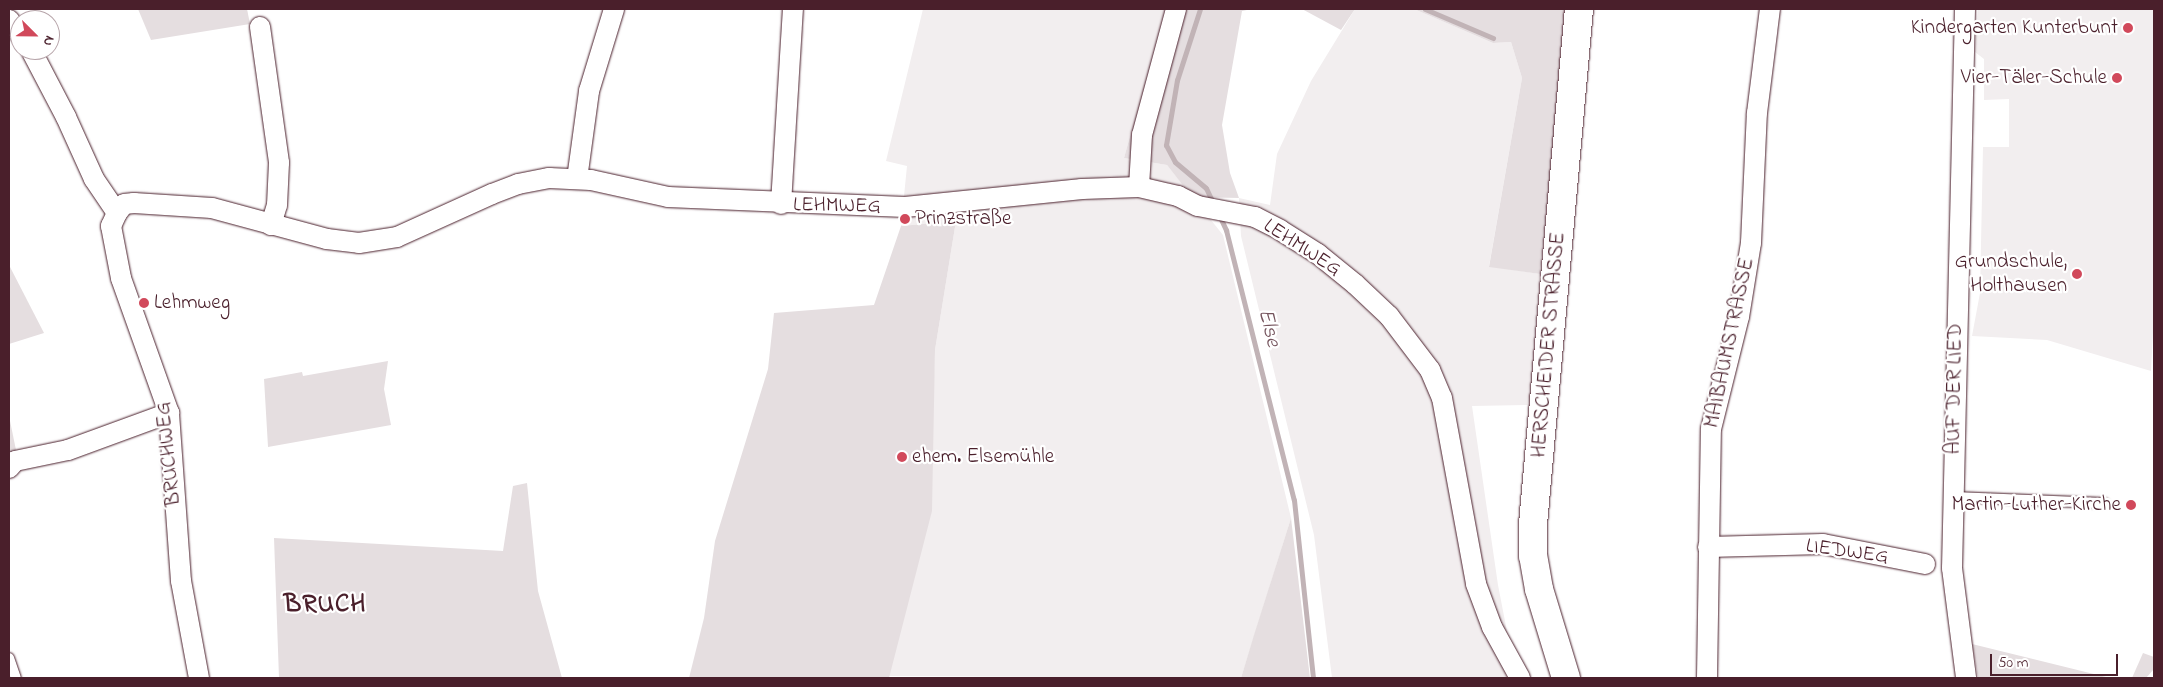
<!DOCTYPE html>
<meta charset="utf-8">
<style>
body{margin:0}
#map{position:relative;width:2163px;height:687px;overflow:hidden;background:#fff;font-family:"Indie Flower",sans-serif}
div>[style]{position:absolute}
.built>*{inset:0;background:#f2eeef}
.green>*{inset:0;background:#e5dee0}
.stream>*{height:5px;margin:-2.5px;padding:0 2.5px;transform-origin:2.5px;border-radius:2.5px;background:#c1b3b6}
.roads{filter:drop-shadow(0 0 1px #4a1f2b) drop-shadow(0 0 1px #4a1f2b)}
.service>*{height:10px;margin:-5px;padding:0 5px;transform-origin:5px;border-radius:5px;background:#fff}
.minor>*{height:20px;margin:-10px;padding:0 10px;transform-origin:10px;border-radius:10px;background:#fff}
.secondary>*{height:28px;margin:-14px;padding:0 14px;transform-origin:14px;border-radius:14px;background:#fff}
.dots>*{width:14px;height:14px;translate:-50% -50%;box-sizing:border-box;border:2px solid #fff;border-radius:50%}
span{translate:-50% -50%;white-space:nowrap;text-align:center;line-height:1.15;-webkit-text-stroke:4.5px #fff;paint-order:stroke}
.poi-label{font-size:21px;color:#4a1f2b}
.right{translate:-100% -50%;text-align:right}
.left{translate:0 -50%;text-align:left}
.street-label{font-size:21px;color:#4a1f2b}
.water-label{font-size:22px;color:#74535c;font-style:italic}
.district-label{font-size:26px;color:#4a1f2b;font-weight:700;letter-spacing:1px}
.frame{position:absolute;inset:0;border:10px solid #4a1f2b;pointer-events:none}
.north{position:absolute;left:10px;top:10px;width:50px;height:50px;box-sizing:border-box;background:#fff;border:1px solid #b7a5aa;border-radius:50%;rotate:113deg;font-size:14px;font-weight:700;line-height:20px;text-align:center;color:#4a1f2b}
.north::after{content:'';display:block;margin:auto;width:18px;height:22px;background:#d1495b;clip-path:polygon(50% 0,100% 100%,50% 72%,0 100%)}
.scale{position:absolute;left:1990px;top:654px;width:128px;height:22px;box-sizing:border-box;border:2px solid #4a1f2b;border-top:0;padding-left:6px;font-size:15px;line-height:18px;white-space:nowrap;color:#4a1f2b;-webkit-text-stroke:4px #fff;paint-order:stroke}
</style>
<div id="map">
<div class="built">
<i style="clip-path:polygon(923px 9px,1165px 9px,1124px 158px,1167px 165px,1223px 235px,1291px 518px,1241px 678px,888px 676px,932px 429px,935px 350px,956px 221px,901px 226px,907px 166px,886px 161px)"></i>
<i style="clip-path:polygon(1355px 9px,1414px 9px,1493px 43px,1511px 42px,1522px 78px,1489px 266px,1540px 274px,1530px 405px,1472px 406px,1498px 585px,1516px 678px,1332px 678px,1314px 535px,1241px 236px,1239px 198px,1270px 205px,1277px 154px,1311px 81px)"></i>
<i style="clip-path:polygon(1978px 9px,2154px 9px,2154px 313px,2151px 371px,2047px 340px,1972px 336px,1980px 293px,1983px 147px,2009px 147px,2009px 99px,1984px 100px,1984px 59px,1975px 52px)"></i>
</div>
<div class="green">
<i style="clip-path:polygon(138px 9px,247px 9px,250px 24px,151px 40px)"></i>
<i style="clip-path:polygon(1165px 9px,1252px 9px,1242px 11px,1222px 125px,1230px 173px,1239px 198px,1192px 197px,1167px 165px,1124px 158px)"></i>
<i style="clip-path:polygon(1302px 9px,1355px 9px,1341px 30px)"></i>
<i style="clip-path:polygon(1414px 9px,1568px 9px,1540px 274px,1489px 267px,1522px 78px,1511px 42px,1493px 43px)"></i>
<i style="clip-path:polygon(956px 221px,935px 350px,932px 511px,889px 678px,689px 678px,704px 618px,715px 541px,768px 369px,774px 313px,874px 305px,901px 226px)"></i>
<i style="clip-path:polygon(9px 265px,44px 333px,9px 344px)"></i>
<i style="clip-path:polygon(388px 361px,384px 389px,391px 425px,268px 447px,264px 379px,302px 372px,303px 376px)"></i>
<i style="clip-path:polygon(9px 416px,17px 455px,9px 455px)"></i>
<i style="clip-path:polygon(527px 483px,538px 591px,562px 678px,279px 678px,274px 538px,503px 551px,513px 486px)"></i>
<i style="clip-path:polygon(1291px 518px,1310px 678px,1241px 678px,1254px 635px)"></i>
<i style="clip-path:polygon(1972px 644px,2110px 678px,1978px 678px)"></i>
<i style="clip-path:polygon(2143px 653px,2154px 657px,2154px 669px,2146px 678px,2132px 678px)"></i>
</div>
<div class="stream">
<i style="left:1200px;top:9px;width:75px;rotate:107.9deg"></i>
<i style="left:1177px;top:80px;width:66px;rotate:99.6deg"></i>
<i style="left:1166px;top:145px;width:19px;rotate:62deg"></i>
<i style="left:1175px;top:162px;width:40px;rotate:40deg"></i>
<i style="left:1206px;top:188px;width:17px;rotate:65deg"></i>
<i style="left:1425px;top:9px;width:74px;rotate:23.1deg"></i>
<i style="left:1219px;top:215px;width:17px;rotate:65deg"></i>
<i style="left:1226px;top:230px;width:278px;rotate:75.9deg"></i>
<i style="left:1294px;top:500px;width:179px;rotate:83.9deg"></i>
</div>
<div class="roads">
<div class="service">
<i style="left:1953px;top:497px;width:151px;rotate:2.3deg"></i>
<i style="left:9px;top:658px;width:21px;rotate:71deg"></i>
</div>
<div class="minor">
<i style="left:1965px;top:9px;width:559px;rotate:91.33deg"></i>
<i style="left:1952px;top:568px;width:111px;rotate:82.7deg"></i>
<i style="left:9px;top:20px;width:18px;rotate:52deg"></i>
<i style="left:260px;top:27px;width:137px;rotate:82deg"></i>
<i style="left:279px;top:163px;width:42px;rotate:92.7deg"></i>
<i style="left:277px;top:205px;width:21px;rotate:107deg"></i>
<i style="left:31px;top:50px;width:76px;rotate:62.4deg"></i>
<i style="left:66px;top:117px;width:68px;rotate:65.7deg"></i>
<i style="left:94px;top:179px;width:41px;rotate:55.9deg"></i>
<i style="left:577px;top:179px;width:89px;rotate:-82.2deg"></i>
<i style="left:589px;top:91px;width:86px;rotate:-73deg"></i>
<i style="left:1139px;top:187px;width:52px;rotate:-86.7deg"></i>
<i style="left:1142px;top:135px;width:131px;rotate:-74.9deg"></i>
<i style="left:781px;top:204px;width:195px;rotate:-86.5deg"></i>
<i style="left:9px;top:468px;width:9px;rotate:-49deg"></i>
<i style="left:15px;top:461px;width:54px;rotate:-11.7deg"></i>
<i style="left:68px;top:450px;width:108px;rotate:-20.1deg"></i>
<i style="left:1708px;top:547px;width:115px;rotate:-1.5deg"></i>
<i style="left:1823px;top:544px;width:104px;rotate:11.1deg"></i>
<i style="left:199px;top:678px;width:99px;rotate:-100.5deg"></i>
<i style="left:181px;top:581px;width:168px;rotate:-94.1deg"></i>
<i style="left:169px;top:413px;width:143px;rotate:-109.6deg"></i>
<i style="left:121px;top:278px;width:53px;rotate:-100.9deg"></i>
<i style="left:111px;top:226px;width:14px;rotate:-65deg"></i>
<i style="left:117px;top:213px;width:11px;rotate:-52deg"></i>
<i style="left:124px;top:204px;width:10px;rotate:-6deg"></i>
<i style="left:134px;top:203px;width:78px;rotate:3.7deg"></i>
<i style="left:212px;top:208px;width:119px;rotate:15.1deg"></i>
<i style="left:327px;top:239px;width:32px;rotate:7deg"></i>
<i style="left:359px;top:243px;width:38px;rotate:-9deg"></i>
<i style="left:397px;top:237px;width:104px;rotate:-24.4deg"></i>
<i style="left:492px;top:194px;width:28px;rotate:-21deg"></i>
<i style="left:518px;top:184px;width:32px;rotate:-11deg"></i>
<i style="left:549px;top:178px;width:42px;rotate:2.7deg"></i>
<i style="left:591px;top:180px;width:79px;rotate:12.4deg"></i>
<i style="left:668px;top:197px;width:237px;rotate:2.4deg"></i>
<i style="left:905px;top:207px;width:178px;rotate:-5.8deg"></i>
<i style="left:1082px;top:189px;width:57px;rotate:-2deg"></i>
<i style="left:1139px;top:187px;width:40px;rotate:13deg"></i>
<i style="left:1178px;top:196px;width:22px;rotate:27deg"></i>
<i style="left:1198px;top:206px;width:58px;rotate:10.9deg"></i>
<i style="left:1255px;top:217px;width:28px;rotate:27deg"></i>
<i style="left:1280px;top:230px;width:45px;rotate:32.3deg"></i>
<i style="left:1318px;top:254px;width:48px;rotate:39deg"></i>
<i style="left:1355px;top:284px;width:47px;rotate:43.3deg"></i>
<i style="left:1389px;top:316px;width:68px;rotate:52.8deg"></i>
<i style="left:1430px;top:370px;width:30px;rotate:67deg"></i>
<i style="left:1442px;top:398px;width:189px;rotate:79.6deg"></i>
<i style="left:1476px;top:584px;width:46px;rotate:69.6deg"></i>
<i style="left:1492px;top:627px;width:58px;rotate:61.2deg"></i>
<i style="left:1707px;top:678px;width:249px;rotate:-89.1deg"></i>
<i style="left:1711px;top:429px;width:115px;rotate:-76deg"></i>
<i style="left:1739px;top:317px;width:75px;rotate:-80.8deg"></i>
<i style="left:1751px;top:243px;width:130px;rotate:-87.4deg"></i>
<i style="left:1757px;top:113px;width:105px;rotate:-82.9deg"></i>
</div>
<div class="secondary">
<i style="left:1566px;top:678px;width:93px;rotate:-106.9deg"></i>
<i style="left:1539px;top:589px;width:34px;rotate:-100deg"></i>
<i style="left:1533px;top:556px;width:32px;rotate:-90deg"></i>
<i style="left:1533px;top:524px;width:517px;rotate:-84.9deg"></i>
</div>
</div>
<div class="dots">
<i style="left:2128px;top:28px;background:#d1495b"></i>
<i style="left:2117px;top:78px;background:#d1495b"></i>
<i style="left:905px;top:219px;background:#d1495b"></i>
<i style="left:2077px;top:274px;background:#d1495b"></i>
<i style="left:144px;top:303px;background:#d1495b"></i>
<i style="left:902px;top:457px;background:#d1495b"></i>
<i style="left:2131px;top:505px;background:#d1495b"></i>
</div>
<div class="poi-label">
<span class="right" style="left:2118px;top:28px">Kindergarten Kunterbunt</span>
<span class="right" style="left:2107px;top:78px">Vier-Täler-Schule</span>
<span class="left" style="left:915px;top:219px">Prinzstraße</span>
<span class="right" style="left:2067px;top:274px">Grundschule,<br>Holthausen</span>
<span class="left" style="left:154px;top:303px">Lehmweg</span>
<span class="left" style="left:912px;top:457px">ehem. Elsemühle</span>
<span class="right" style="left:2121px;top:505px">Martin-Luther-Kirche</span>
</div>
<div class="street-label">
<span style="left:837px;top:206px;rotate:1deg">LEHMWEG</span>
<span style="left:1302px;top:248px;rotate:33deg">LEHMWEG</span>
<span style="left:1730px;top:343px;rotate:-78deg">MAIBAUMSTRASSE</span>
<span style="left:1549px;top:345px;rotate:-85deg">HERSCHEIDER STRASSE</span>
<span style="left:1955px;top:389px;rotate:-89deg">AUF DER LIED</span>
<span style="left:169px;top:454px;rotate:-96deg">BRUCHWEG</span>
<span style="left:1847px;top:552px;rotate:8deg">LIEDWEG</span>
</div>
<div class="water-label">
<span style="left:1268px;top:328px;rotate:76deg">Else</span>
</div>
<div class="district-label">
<span style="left:325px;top:606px">BRUCH</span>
</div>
<div class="frame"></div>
<div class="north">N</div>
<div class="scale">50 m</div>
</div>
